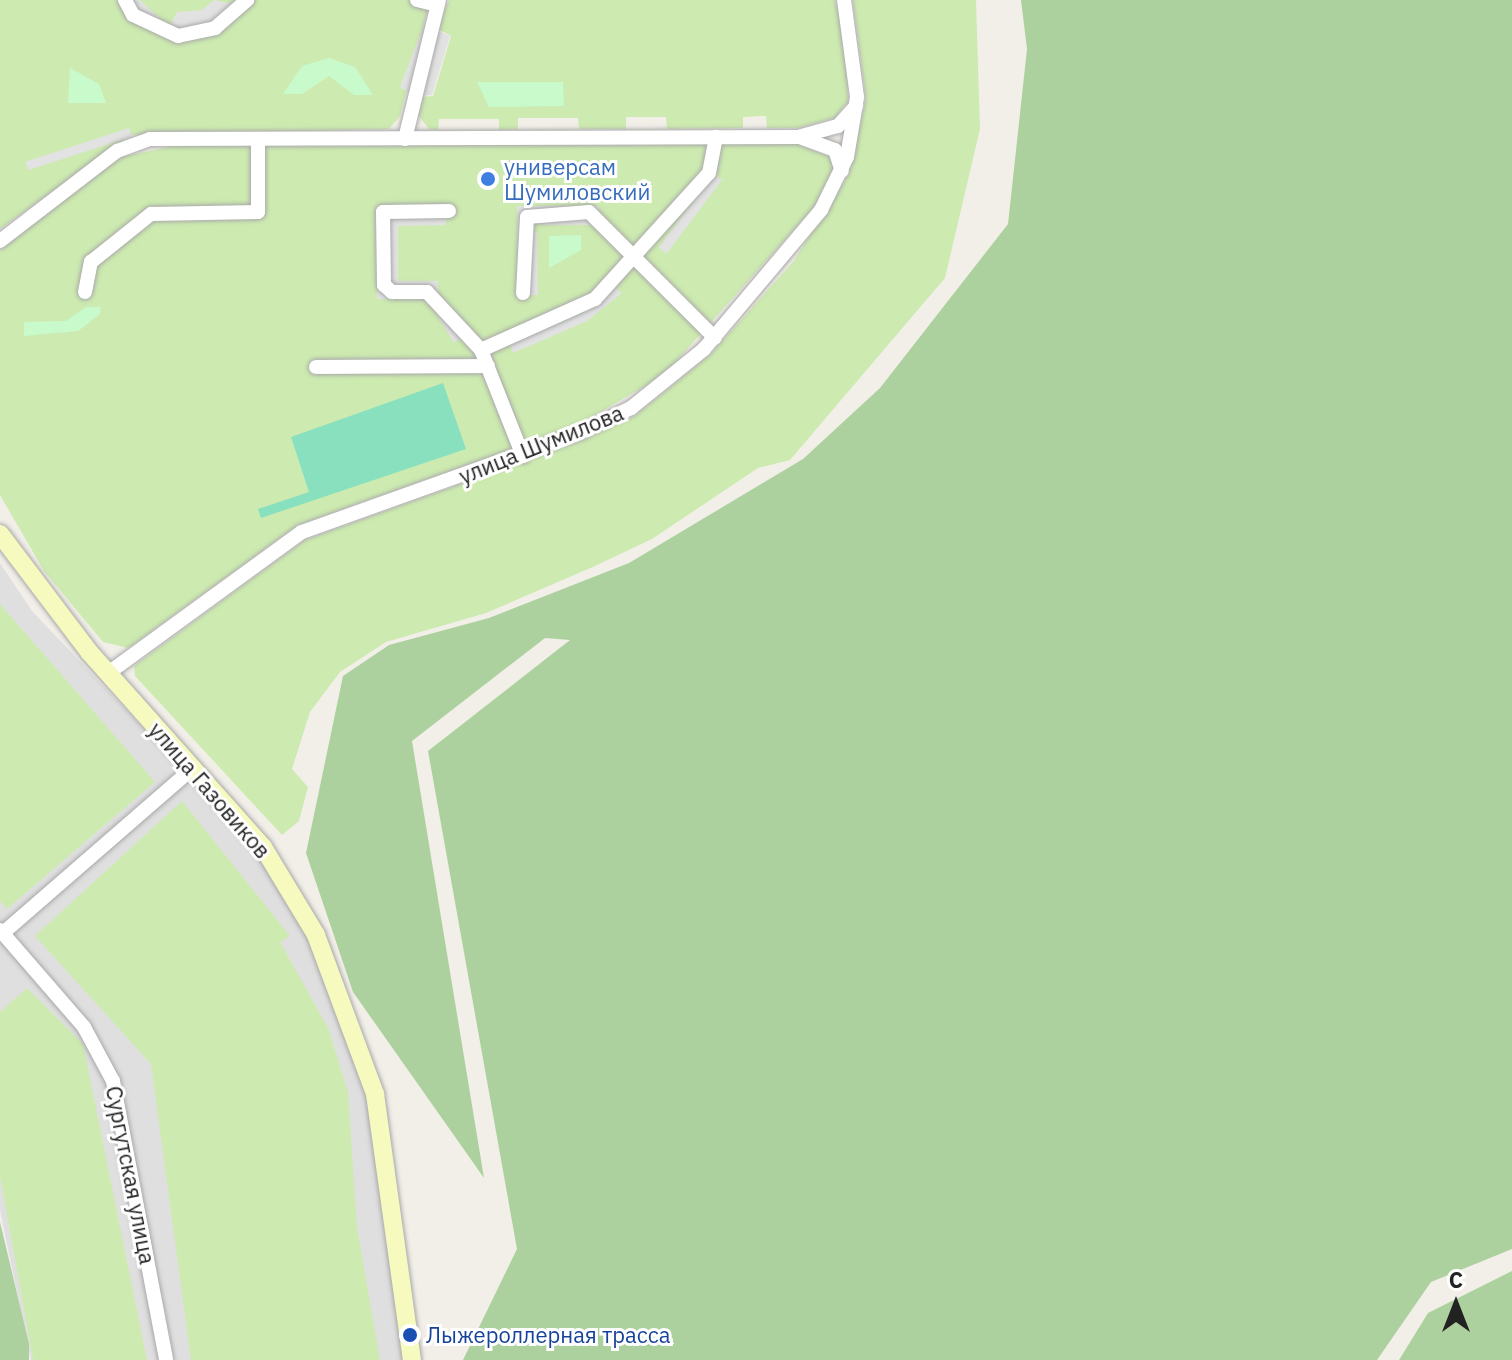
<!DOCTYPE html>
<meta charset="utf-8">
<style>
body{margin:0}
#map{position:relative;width:1512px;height:1360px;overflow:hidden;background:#f2efe9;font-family:"IBM Plex Sans",sans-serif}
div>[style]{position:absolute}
.residential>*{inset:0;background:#e0dfdf}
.grass>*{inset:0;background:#cdebb0}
.forest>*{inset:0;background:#add19e}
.park>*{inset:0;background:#c8facc}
.pitch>*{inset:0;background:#88e0be}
.parking>*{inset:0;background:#e2e2e2;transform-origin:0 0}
.roads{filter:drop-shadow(0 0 2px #a9a9a9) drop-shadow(0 0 2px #a9a9a9)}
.street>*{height:14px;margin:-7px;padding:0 7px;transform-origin:7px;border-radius:7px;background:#fff}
.secondary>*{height:18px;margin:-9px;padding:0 9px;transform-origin:9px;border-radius:9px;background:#f7fabf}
.dots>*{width:22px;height:22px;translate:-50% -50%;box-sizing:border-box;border:4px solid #fff;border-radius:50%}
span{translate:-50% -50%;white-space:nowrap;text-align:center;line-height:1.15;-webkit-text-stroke:6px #fff;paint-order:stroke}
.shop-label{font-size:22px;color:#366cbe}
.left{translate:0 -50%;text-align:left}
.street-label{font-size:22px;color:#222}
.transit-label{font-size:22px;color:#164399}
.north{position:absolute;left:1416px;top:1264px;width:80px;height:80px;-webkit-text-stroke:6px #fff;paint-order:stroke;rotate:0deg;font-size:22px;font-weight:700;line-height:32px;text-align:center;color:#222}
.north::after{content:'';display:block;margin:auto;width:28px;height:36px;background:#222;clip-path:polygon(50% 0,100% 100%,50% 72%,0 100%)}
</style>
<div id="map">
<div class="residential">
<i style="clip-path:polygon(0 563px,32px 611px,259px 850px,326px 971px,366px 1085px,403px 1360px,31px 1360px,0 1210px)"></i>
</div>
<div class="grass">
<i style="clip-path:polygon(0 0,430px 0,400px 116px,389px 129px,131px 135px,0 229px)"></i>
<i style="clip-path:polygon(449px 0,835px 0,847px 52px,848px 101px,835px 118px,797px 128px,767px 128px,766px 116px,743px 117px,743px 128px,667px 129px,666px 117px,626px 117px,626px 129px,579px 129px,578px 118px,518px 118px,518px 129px,499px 130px,499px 119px,439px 119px,438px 130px,429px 129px,418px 115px,421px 97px,433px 96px,451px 36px,438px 29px)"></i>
<i style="clip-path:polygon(853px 0,976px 0,980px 129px,945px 278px,790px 460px,758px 468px,652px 539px,595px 566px,486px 613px,386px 642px,340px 672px,310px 712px,292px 769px,308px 787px,299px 821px,282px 835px,135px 676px,134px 666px,305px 540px,583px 440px,635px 416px,710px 355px,793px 262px,849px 174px,866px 98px)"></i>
<i style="clip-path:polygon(797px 144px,832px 158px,835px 168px,815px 206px,664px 375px,576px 426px,298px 525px,128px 648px,103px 642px,44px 571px,0 495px,0 250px,121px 157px,172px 146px)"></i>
<i style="clip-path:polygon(0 604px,155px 782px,7px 909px,0 901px)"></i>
<i style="clip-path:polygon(182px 801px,290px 936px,280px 942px,328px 1028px,348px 1092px,357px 1227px,380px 1360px,191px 1360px,151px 1064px,35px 936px)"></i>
<i style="clip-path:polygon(27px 988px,83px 1044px,147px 1360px,33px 1360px,0 1176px,0 1012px)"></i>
</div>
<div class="forest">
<i style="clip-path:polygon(1021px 0,1512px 0,1512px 1249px,1431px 1282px,1377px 1360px,463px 1360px,517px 1249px,428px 751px,570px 640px,545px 638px,412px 741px,484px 1178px,353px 992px,306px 853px,343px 676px,389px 645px,489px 618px,629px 563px,803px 459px,880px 388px,1008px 224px,1027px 49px)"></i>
<i style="clip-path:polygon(0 1222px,29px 1344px,29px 1360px,0 1360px)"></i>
<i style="clip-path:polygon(1512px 1271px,1512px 1360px,1399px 1360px,1428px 1313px)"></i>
</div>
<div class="park">
<i style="clip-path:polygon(329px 58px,355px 67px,373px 95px,354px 95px,329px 76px,302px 94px,283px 94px,302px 66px)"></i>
<i style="clip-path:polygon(70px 68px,99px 84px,106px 103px,68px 103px)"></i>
<i style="clip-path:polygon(563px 82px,564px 106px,489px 107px,477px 82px)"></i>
<i style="clip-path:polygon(581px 235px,581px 250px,549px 268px,549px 236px)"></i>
<i style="clip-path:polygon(86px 307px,101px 307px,100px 314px,78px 331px,24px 336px,24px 322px,66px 321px)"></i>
</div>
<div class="pitch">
<i style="clip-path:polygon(443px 383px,466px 449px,261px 518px,258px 509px,309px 492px,291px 437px)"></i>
</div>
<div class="parking">
<i style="clip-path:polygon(128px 0,140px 0,169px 27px,177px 12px,202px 10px,214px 0,247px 7px,177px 42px,130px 21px)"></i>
<i style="clip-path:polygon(424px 24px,450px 36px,432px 95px,414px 96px,400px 87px)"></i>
<i style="left:129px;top:128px;width:9px;height:109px;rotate:72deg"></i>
<i style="left:714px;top:174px;width:10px;height:92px;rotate:37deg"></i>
<i style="clip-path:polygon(446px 206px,446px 225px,398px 226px,398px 281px,438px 281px,438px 295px,468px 331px,454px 343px,427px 299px,377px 299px,376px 207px)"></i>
<i style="clip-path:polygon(517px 206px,599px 206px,599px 225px,543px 225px,543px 217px,528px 218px,528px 232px,537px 232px,538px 295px,517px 295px)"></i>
<i style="clip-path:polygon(614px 286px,622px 293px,587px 321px,513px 353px,510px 343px,583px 313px)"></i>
</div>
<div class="roads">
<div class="street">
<i style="left:125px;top:0;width:17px;rotate:62deg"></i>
<i style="left:133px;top:15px;width:50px;rotate:25deg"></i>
<i style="left:178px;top:36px;width:38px;rotate:-12deg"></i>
<i style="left:215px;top:28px;width:43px;rotate:-41.2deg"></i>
<i style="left:417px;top:0;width:21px;rotate:14deg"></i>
<i style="left:802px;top:138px;width:35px;rotate:20deg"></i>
<i style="left:835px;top:150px;width:22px;rotate:72deg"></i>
<i style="left:405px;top:139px;width:143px;rotate:-76.3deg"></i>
<i style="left:449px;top:211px;width:66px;rotate:179.1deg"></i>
<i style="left:383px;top:212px;width:73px;rotate:89.2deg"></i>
<i style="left:384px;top:285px;width:11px;rotate:41deg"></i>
<i style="left:392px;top:292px;width:35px"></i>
<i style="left:427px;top:292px;width:79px;rotate:47deg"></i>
<i style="left:481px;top:350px;width:114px;rotate:68.4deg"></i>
<i style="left:0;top:241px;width:148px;rotate:-37.6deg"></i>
<i style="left:117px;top:151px;width:35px;rotate:-20deg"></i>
<i style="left:150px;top:139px;width:648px;rotate:-0.18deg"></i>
<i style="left:798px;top:137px;width:41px;rotate:-15.4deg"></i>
<i style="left:838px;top:126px;width:27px;rotate:-48deg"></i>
<i style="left:85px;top:292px;width:31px;rotate:-79deg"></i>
<i style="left:91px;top:262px;width:77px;rotate:-38.7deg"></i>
<i style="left:151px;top:214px;width:107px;rotate:-1.1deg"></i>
<i style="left:258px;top:212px;width:73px;rotate:-90deg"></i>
<i style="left:523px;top:293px;width:76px;rotate:-87deg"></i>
<i style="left:527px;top:217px;width:62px;rotate:-4.6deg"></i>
<i style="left:589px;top:212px;width:178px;rotate:45deg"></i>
<i style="left:481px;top:350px;width:125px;rotate:-24.1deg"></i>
<i style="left:595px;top:299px;width:170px;rotate:-47.9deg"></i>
<i style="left:709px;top:173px;width:37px;rotate:-79deg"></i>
<i style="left:316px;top:367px;width:172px;rotate:-0.3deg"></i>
<i style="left:107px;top:674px;width:241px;rotate:-36.1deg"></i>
<i style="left:302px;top:532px;width:294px;rotate:-19.7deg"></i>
<i style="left:579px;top:433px;width:58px;rotate:-25.7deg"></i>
<i style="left:631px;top:408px;width:94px;rotate:-38.9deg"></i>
<i style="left:704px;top:349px;width:182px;rotate:-49.9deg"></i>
<i style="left:821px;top:210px;width:59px;rotate:-63.9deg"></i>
<i style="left:847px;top:157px;width:61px;rotate:-80.5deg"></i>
<i style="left:857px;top:97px;width:98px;rotate:-97.6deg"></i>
<i style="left:0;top:930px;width:128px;rotate:49.1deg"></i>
<i style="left:84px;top:1027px;width:61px;rotate:61.8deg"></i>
<i style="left:113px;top:1081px;width:284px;rotate:79.2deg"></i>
<i style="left:3px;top:933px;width:252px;rotate:-41deg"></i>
</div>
<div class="secondary">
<i style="left:0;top:534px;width:149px;rotate:52.9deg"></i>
<i style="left:90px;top:653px;width:260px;rotate:48.3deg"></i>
<i style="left:263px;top:847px;width:103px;rotate:58.9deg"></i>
<i style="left:316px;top:935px;width:170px;rotate:69.6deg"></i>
<i style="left:375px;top:1094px;width:269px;rotate:82.1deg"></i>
</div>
</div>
<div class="dots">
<i style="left:488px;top:179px;background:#3f7fe0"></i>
<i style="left:410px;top:1335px;background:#1a4fb4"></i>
</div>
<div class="shop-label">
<span class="left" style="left:504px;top:179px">универсам<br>Шумиловский</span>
</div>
<div class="street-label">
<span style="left:541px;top:444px;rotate:-22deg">улица Шумилова</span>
<span style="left:210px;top:790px;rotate:49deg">улица Газовиков</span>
<span style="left:131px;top:1175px;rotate:79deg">Сургутская улица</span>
</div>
<div class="transit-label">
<span class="left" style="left:426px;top:1335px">Лыжероллерная трасса</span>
</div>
<div class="north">С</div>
</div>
